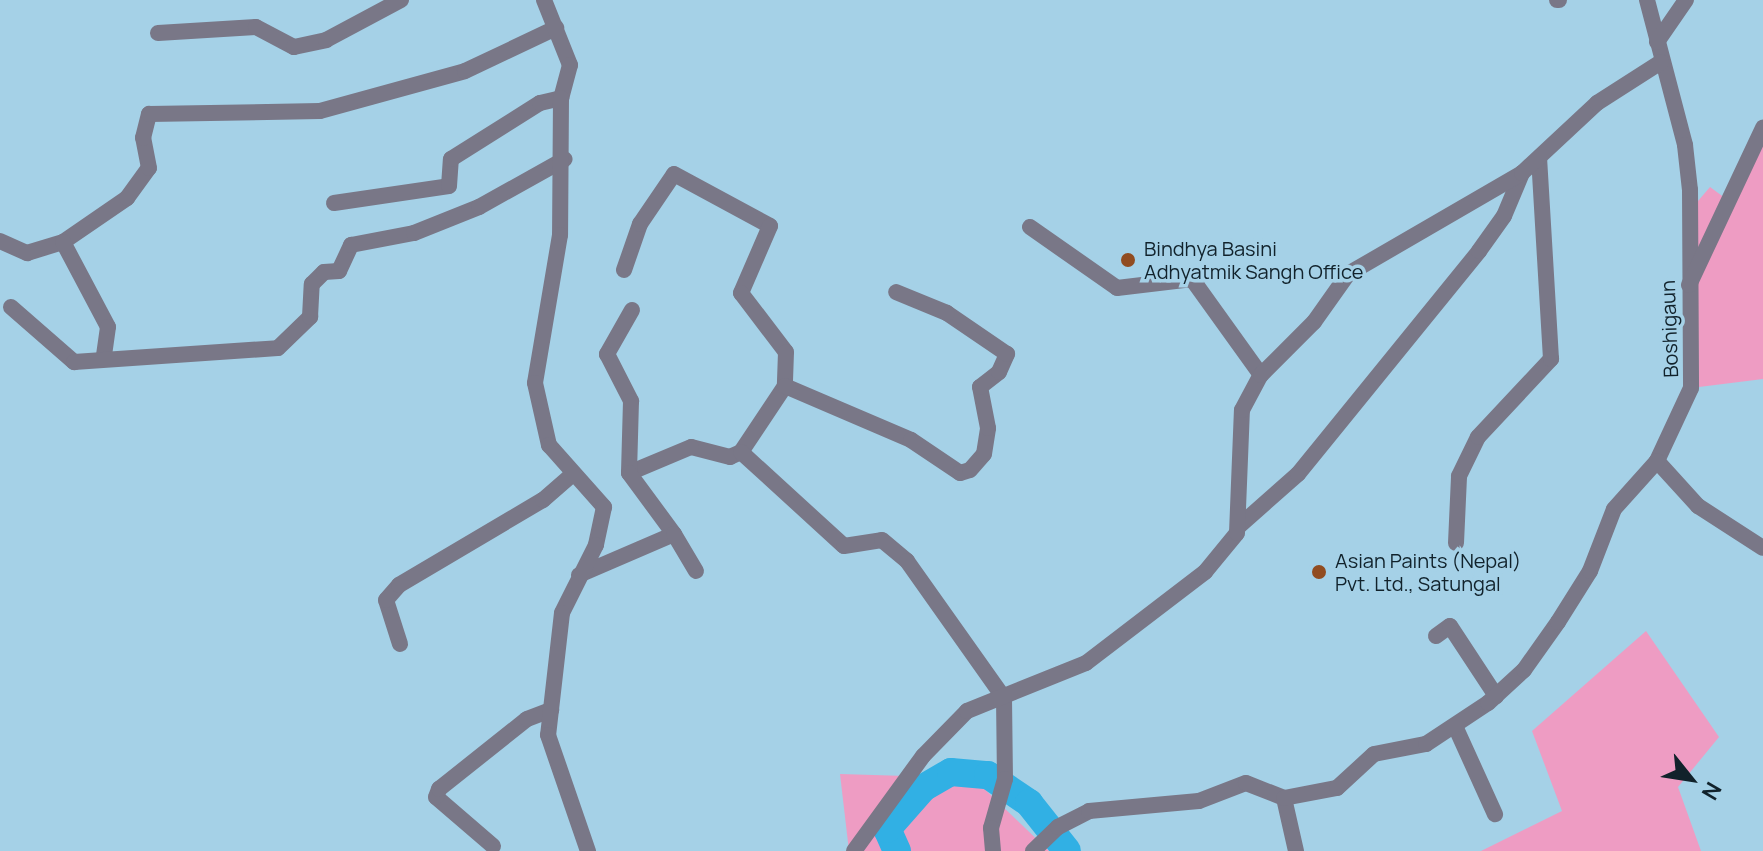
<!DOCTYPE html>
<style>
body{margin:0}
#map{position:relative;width:1763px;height:851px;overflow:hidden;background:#a5d1e7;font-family:Manrope,sans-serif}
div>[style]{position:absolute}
.green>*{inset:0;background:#ee9cc3}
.river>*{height:28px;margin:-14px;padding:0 14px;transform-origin:14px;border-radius:14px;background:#31b0e4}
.minor>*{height:16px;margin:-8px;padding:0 8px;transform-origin:8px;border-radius:8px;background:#797787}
.tertiary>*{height:16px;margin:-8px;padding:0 8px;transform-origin:8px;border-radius:8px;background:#797787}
.dots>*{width:22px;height:22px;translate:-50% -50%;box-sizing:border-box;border:4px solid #a5d1e7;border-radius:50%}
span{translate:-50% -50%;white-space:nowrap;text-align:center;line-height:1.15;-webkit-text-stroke:7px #a5d1e7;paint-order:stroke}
.poi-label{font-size:20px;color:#11222b}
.left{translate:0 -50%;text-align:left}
.street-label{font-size:20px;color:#11222b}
.north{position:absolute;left:1651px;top:739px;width:80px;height:80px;-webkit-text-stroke:6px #a5d1e7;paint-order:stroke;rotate:120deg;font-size:22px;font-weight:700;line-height:32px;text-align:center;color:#11222b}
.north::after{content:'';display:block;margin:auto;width:28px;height:36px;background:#11222b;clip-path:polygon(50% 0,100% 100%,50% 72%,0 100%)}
</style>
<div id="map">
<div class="green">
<i style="clip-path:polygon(1763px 131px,1763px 379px,1691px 388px,1686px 215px,1710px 187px,1725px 198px)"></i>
<i style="clip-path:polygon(1646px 631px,1719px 737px,1678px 787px,1701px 851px,1481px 851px,1562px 811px,1532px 731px)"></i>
<i style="clip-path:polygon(840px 774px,973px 778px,1049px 851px,849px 851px)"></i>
</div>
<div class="river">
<i style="left:897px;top:851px;width:24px;rotate:-114deg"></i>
<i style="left:887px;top:829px;width:55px;rotate:-48.7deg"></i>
<i style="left:923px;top:788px;width:32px;rotate:-30deg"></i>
<i style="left:951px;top:772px;width:37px;rotate:5deg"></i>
<i style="left:988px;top:775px;width:50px;rotate:34.3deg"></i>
<i style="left:1029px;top:803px;width:61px;rotate:51.6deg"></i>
</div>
<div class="minor">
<i style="left:1557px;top:0;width:2px"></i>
<i style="left:1647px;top:0;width:150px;rotate:75.3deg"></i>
<i style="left:1685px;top:145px;width:45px;rotate:83.7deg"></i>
<i style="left:1690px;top:190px;width:198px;rotate:89.7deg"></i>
<i style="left:1691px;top:388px;width:81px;rotate:115deg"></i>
<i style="left:1657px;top:461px;width:61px;rotate:47.7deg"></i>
<i style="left:1698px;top:506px;width:77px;rotate:32.9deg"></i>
<i style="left:158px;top:33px;width:98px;rotate:-3.5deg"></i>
<i style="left:256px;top:27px;width:43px;rotate:27.8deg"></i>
<i style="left:294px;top:47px;width:33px;rotate:-12deg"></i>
<i style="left:326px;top:40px;width:85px;rotate:-28.1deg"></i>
<i style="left:1657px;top:42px;width:51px;rotate:-55.4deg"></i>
<i style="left:334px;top:203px;width:116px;rotate:-8.4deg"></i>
<i style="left:449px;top:186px;width:27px;rotate:-86deg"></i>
<i style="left:451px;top:159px;width:105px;rotate:-32.2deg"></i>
<i style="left:540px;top:103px;width:22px;rotate:-13deg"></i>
<i style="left:1030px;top:227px;width:106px;rotate:35deg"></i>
<i style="left:1117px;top:288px;width:76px;rotate:-6.8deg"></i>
<i style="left:1192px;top:279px;width:118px;rotate:54.3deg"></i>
<i style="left:0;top:241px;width:30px;rotate:24deg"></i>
<i style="left:27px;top:253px;width:38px;rotate:-17deg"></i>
<i style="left:63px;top:242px;width:78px;rotate:-34.5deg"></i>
<i style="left:127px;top:198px;width:37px;rotate:-54deg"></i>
<i style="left:149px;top:168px;width:31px;rotate:-101deg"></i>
<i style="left:143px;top:138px;width:25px;rotate:-76deg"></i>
<i style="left:149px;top:114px;width:171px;rotate:-1deg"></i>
<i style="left:320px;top:111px;width:150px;rotate:-15.4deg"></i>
<i style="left:465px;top:71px;width:101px;rotate:-25.3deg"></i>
<i style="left:63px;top:242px;width:96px;rotate:62.1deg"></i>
<i style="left:108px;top:327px;width:29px;rotate:98deg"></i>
<i style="left:624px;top:270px;width:49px;rotate:-70.8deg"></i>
<i style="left:640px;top:224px;width:60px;rotate:-55.8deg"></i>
<i style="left:674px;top:174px;width:109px;rotate:28.4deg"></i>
<i style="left:770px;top:226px;width:73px;rotate:113.4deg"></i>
<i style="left:741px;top:293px;width:74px;rotate:52.7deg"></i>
<i style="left:786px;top:352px;width:34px;rotate:92deg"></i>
<i style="left:785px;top:386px;width:79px;rotate:123.7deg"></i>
<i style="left:741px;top:452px;width:12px;rotate:156deg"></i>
<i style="left:730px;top:457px;width:40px;rotate:-165.6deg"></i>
<i style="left:691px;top:447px;width:67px;rotate:157.2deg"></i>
<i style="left:1689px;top:285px;width:174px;rotate:-64.8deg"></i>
<i style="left:11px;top:307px;width:84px;rotate:41.1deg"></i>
<i style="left:74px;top:362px;width:204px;rotate:-3.9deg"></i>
<i style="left:278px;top:348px;width:45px;rotate:-44.1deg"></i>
<i style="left:310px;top:317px;width:33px;rotate:-87deg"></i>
<i style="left:312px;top:284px;width:17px;rotate:-45deg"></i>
<i style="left:324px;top:272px;width:15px;rotate:-4deg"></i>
<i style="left:339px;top:271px;width:29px;rotate:-65deg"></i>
<i style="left:351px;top:245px;width:64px;rotate:-10.8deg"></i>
<i style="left:414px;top:233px;width:70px;rotate:-21.8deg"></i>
<i style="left:479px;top:207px;width:98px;rotate:-29.2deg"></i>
<i style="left:632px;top:310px;width:51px;rotate:119.6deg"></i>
<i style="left:607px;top:354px;width:53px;rotate:62.9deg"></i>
<i style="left:631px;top:401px;width:72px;rotate:91.6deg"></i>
<i style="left:629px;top:473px;width:76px;rotate:53.6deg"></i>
<i style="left:785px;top:386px;width:137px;rotate:23.2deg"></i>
<i style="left:911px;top:440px;width:59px;rotate:34deg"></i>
<i style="left:960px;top:473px;width:10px;rotate:-17deg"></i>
<i style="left:970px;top:470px;width:21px;rotate:-49deg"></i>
<i style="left:984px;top:454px;width:26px;rotate:-81deg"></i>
<i style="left:988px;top:428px;width:42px;rotate:-101deg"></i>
<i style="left:980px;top:387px;width:24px;rotate:-38deg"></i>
<i style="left:999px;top:372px;width:20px;rotate:-66deg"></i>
<i style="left:1007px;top:354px;width:73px;rotate:-145.7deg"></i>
<i style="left:947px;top:313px;width:55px;rotate:-157.6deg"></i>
<i style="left:741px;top:452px;width:139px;rotate:42.4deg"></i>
<i style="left:844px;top:546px;width:38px;rotate:-9deg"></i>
<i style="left:882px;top:540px;width:33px;rotate:40deg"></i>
<i style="left:907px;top:561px;width:168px;rotate:54.7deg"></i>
<i style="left:1004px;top:698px;width:81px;rotate:89.3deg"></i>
<i style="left:1005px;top:779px;width:51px;rotate:105.9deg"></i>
<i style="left:991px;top:828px;width:23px;rotate:85deg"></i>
<i style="left:1238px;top:527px;width:80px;rotate:-41.5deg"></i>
<i style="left:1298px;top:474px;width:287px;rotate:-50.9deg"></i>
<i style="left:1479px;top:251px;width:43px;rotate:-54.5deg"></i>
<i style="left:1504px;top:216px;width:47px;rotate:-67.3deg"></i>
<i style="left:1456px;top:543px;width:67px;rotate:-87.4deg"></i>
<i style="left:1459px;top:476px;width:43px;rotate:-64deg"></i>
<i style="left:1478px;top:437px;width:107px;rotate:-46.9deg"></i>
<i style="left:1551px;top:359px;width:201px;rotate:-93.4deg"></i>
<i style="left:579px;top:575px;width:103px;rotate:-23.3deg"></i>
<i style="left:674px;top:534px;width:43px;rotate:59.3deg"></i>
<i style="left:1436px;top:636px;width:17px;rotate:-36deg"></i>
<i style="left:1450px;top:626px;width:84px;rotate:56.7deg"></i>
<i style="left:400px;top:644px;width:46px;rotate:-107.7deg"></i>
<i style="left:386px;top:600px;width:20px;rotate:-49deg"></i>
<i style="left:399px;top:585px;width:167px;rotate:-30.6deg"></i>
<i style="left:543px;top:500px;width:38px;rotate:-41deg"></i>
<i style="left:1455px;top:726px;width:97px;rotate:65.6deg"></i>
<i style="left:493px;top:846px;width:75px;rotate:-139.3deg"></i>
<i style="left:436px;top:797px;width:9px;rotate:-69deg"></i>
<i style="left:439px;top:789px;width:112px;rotate:-38.5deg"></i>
<i style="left:527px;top:719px;width:26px;rotate:-21deg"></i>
<i style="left:854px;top:851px;width:117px;rotate:-54deg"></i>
<i style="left:923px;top:756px;width:63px;rotate:-45.6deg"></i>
<i style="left:967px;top:711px;width:128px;rotate:-22deg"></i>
<i style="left:1086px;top:663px;width:150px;rotate:-37.4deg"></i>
<i style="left:1205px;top:572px;width:50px;rotate:-50.6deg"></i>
<i style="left:1237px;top:533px;width:123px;rotate:-87.7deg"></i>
<i style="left:1242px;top:410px;width:40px;rotate:-62deg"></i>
<i style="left:1261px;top:375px;width:75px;rotate:-45deg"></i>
<i style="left:1314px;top:322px;width:59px;rotate:-54.7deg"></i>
<i style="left:1348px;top:274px;width:201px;rotate:-30.1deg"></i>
<i style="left:1522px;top:173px;width:103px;rotate:-43deg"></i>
<i style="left:1597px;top:103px;width:76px;rotate:-32.6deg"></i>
<i style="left:1033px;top:851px;width:35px;rotate:-44deg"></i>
<i style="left:1058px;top:827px;width:35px;rotate:-27deg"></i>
<i style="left:1089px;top:811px;width:110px;rotate:-5.2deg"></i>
<i style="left:1199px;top:801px;width:50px;rotate:-21deg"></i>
<i style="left:1246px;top:783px;width:41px;rotate:21.5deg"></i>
<i style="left:1296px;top:851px;width:54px;rotate:-102.8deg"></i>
<i style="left:1284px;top:798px;width:54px;rotate:-10.7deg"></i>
<i style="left:1337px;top:788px;width:50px;rotate:-42.6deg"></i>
<i style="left:1374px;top:754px;width:53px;rotate:-10.9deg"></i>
<i style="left:1426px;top:744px;width:74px;rotate:-33.5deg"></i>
<i style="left:1488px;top:703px;width:49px;rotate:-42.5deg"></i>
<i style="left:1524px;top:670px;width:59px;rotate:-54.7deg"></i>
<i style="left:1558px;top:622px;width:60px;rotate:-57.9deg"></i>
<i style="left:1590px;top:571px;width:66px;rotate:-68.8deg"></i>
<i style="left:1614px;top:509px;width:64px;rotate:-48.1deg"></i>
</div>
<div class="tertiary">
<i style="left:544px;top:0;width:70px;rotate:68.2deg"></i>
<i style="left:570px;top:65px;width:34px;rotate:105deg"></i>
<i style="left:561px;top:98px;width:137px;rotate:90.4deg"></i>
<i style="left:560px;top:235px;width:150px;rotate:99.6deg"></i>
<i style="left:535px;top:383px;width:64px;rotate:77.3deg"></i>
<i style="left:549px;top:445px;width:83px;rotate:48.4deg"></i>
<i style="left:604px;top:507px;width:39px;rotate:102deg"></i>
<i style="left:596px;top:545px;width:76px;rotate:116.6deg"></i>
<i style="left:562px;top:613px;width:123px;rotate:96.5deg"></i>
<i style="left:548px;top:735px;width:123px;rotate:71deg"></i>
</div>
<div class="dots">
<i style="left:1128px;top:260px;background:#914c20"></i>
<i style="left:1319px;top:572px;background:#914c20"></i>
</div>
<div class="poi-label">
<span class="left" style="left:1144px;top:260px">Bindhya Basini<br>Adhyatmik Sangh Office</span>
<span class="left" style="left:1335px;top:572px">Asian Paints (Nepal)<br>Pvt. Ltd., Satungal</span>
</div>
<div class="street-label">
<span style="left:1669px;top:329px;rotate:-92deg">Boshigaun</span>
</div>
<div class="north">N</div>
</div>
